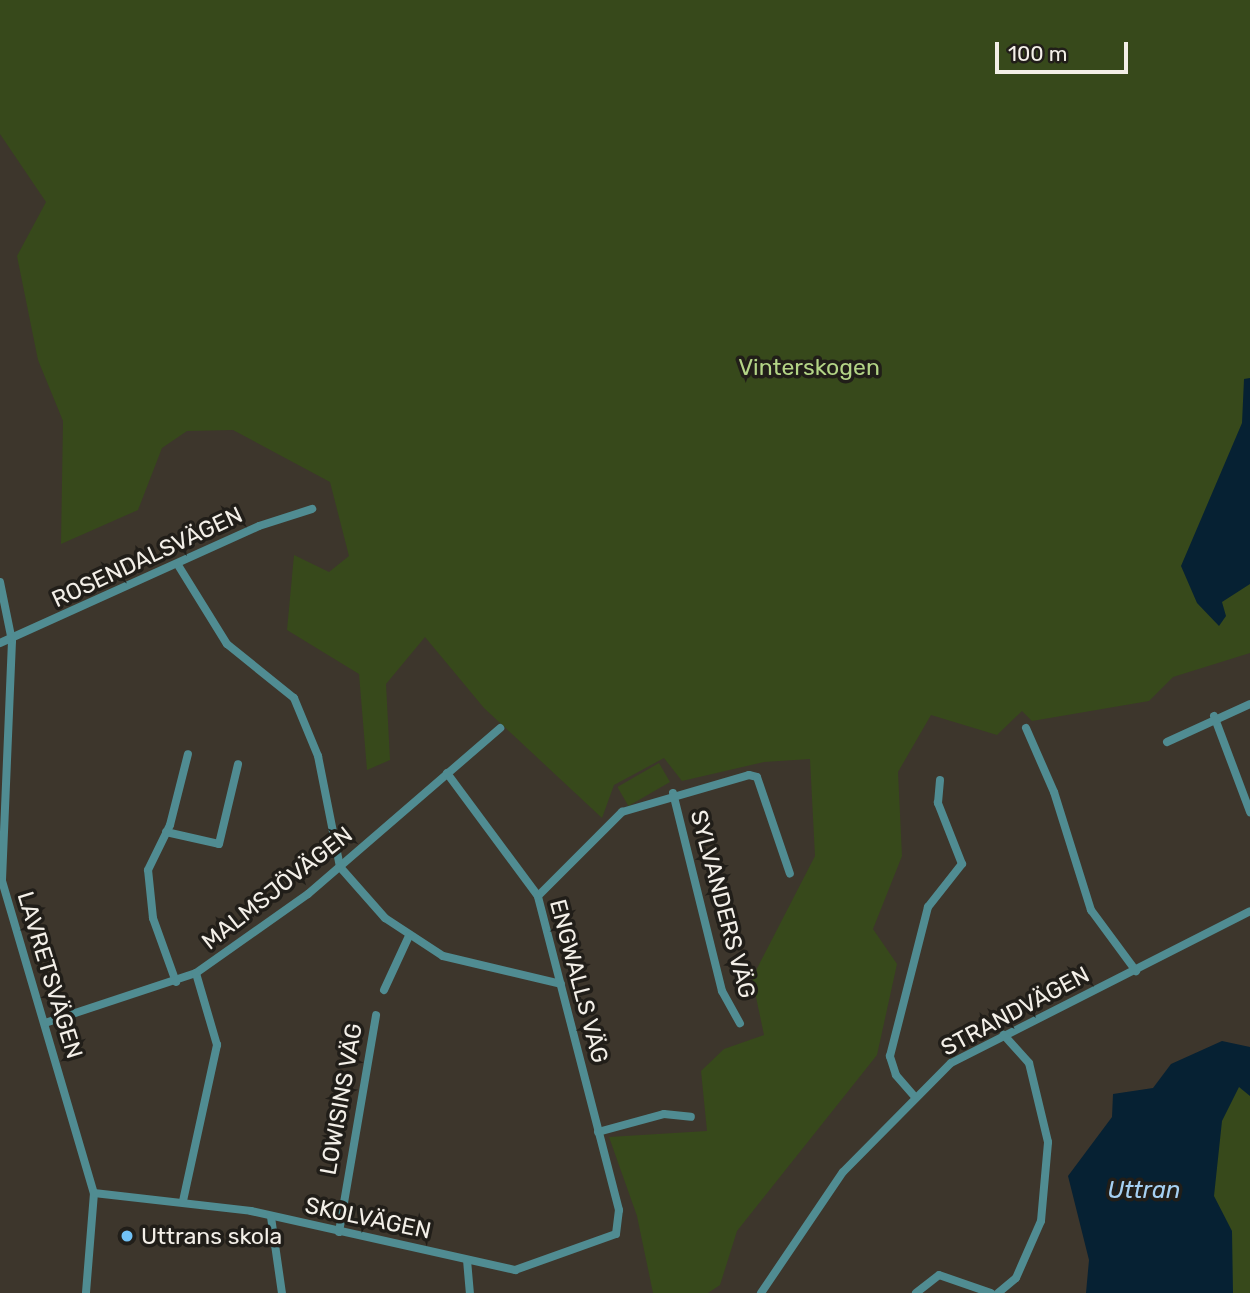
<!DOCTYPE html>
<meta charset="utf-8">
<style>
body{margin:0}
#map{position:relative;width:1250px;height:1293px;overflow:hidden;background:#3d362c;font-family:Rubik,sans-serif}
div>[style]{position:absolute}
.green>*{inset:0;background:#37491b;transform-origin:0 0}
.water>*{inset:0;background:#062133}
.minor>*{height:8px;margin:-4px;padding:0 4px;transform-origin:4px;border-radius:4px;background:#508c92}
.dots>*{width:19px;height:19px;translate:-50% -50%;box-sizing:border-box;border:4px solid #211e19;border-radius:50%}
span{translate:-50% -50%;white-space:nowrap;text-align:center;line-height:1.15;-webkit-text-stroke:7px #211e19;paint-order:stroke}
.park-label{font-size:23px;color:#b3d486}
.street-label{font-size:23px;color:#f3efe8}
.poi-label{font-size:23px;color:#f3efe8}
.left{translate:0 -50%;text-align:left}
.water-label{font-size:24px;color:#a5d0f2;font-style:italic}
.scale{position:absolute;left:995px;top:42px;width:133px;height:32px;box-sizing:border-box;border:4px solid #f3efe8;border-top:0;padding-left:9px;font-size:21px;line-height:24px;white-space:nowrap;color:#f3efe8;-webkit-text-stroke:5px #211e19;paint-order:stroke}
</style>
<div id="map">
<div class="green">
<i style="clip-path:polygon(0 0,1250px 0,1250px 653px,1173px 677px,1149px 701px,1032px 721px,1022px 711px,997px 735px,931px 715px,898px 772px,902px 856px,873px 929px,897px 964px,877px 1055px,737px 1231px,720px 1285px,708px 1293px,653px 1293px,637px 1216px,609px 1137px,707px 1131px,701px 1071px,724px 1049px,764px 1035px,752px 978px,815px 856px,810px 759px,764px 762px,682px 781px,664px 758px,614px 785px,602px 818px,484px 708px,425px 637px,386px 684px,390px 760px,367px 770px,359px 674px,287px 630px,294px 555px,329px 572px,349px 556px,330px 482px,233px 430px,187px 431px,162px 448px,138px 510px,61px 544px,63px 421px,38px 360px,17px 256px,46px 202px,0 134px)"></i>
<i style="left:659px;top:763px;width:22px;height:48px;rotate:60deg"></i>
<i style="clip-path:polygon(1250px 1068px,1250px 1293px,1133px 1293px,1186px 1085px)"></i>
</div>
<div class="water">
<i style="clip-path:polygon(1250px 378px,1250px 584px,1222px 602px,1226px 616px,1219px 626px,1197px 603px,1181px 566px,1242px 423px,1244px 379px)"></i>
<i style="clip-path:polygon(1222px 1041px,1250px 1047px,1250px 1096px,1239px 1087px,1222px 1121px,1214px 1196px,1232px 1231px,1233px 1293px,1086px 1293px,1089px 1260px,1068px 1176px,1112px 1117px,1113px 1094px,1153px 1088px,1171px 1064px)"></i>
</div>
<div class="minor">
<i style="left:178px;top:565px;width:93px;rotate:58.2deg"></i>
<i style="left:227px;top:644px;width:86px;rotate:38.9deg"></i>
<i style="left:294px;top:698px;width:63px;rotate:67.5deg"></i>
<i style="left:318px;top:756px;width:113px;rotate:78.8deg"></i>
<i style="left:340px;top:867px;width:68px;rotate:48.6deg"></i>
<i style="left:385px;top:918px;width:69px;rotate:33.2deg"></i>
<i style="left:443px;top:956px;width:121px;rotate:13.3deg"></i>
<i style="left:0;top:582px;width:60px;rotate:78.5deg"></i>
<i style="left:12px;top:641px;width:240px;rotate:92.4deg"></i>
<i style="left:2px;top:881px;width:325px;rotate:73.6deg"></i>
<i style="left:94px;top:1193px;width:100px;rotate:94.6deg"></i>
<i style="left:0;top:643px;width:284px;rotate:-24.3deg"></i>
<i style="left:259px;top:526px;width:56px;rotate:-17.8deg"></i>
<i style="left:1214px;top:716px;width:103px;rotate:69.4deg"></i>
<i style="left:1026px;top:728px;width:70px;rotate:66.4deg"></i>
<i style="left:1054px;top:792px;width:124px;rotate:72.6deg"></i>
<i style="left:1091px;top:910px;width:76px;rotate:53.6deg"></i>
<i style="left:1167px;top:742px;width:91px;rotate:-24.6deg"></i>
<i style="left:673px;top:793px;width:204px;rotate:76.1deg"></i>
<i style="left:722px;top:991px;width:37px;rotate:61deg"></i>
<i style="left:166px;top:832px;width:54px;rotate:12.8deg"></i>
<i style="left:219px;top:844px;width:82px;rotate:-76.6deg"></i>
<i style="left:538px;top:896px;width:119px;rotate:-45deg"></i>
<i style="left:622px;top:812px;width:132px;rotate:-16.2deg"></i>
<i style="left:749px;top:775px;width:8px;rotate:14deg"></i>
<i style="left:757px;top:777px;width:102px;rotate:71.2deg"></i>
<i style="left:176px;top:982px;width:68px;rotate:-109.8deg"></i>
<i style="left:153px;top:918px;width:48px;rotate:-95.9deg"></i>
<i style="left:148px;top:870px;width:50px;rotate:-63.9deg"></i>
<i style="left:170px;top:825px;width:73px;rotate:-75.8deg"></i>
<i style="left:384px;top:990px;width:60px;rotate:-65.2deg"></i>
<i style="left:45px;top:1023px;width:159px;rotate:-18.3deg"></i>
<i style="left:196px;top:973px;width:137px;rotate:-35.2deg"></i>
<i style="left:308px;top:894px;width:254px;rotate:-40.8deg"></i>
<i style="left:915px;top:1097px;width:29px;rotate:-131deg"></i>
<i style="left:896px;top:1075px;width:20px;rotate:-108deg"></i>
<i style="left:890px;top:1056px;width:154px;rotate:-75.7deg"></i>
<i style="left:928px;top:907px;width:55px;rotate:-51.7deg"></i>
<i style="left:962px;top:864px;width:66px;rotate:-111.5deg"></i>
<i style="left:938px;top:803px;width:23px;rotate:-85deg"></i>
<i style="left:598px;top:1132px;width:68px;rotate:-15.3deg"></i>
<i style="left:664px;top:1114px;width:27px;rotate:6deg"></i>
<i style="left:94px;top:1193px;width:158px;rotate:6.5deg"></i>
<i style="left:251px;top:1211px;width:271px;rotate:12.6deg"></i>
<i style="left:515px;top:1270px;width:107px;rotate:-19.6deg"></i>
<i style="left:616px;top:1234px;width:24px;rotate:-83deg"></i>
<i style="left:619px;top:1210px;width:324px;rotate:-104.5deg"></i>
<i style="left:538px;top:896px;width:153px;rotate:-126.5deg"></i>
<i style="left:183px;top:1201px;width:160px;rotate:-77.7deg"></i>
<i style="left:217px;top:1045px;width:75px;rotate:-106.3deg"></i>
<i style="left:271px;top:1217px;width:77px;rotate:81.8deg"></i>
<i style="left:339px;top:1232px;width:220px;rotate:-80.3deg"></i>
<i style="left:467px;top:1260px;width:33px;rotate:85deg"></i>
<i style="left:761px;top:1293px;width:146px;rotate:-55.9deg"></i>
<i style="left:843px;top:1172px;width:153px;rotate:-45.3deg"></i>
<i style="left:951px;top:1063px;width:335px;rotate:-26.9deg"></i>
<i style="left:916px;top:1293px;width:29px;rotate:-38deg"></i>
<i style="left:939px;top:1275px;width:55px;rotate:19.1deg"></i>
<i style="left:998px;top:1293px;width:23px;rotate:-40deg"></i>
<i style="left:1016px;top:1278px;width:62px;rotate:-66.3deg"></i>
<i style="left:1041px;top:1221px;width:79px;rotate:-84.9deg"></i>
<i style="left:1048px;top:1142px;width:81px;rotate:-103.5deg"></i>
<i style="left:1029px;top:1063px;width:38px;rotate:-132deg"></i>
</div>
<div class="dots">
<i style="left:127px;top:1236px;background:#71c1f5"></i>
</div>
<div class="park-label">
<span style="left:809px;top:367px">Vinterskogen</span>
</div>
<div class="street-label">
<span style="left:147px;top:557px;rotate:-25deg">ROSENDALSVÄGEN</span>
<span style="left:277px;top:888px;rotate:-38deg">MALMSJÖVÄGEN</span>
<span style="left:723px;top:904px;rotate:75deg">SYLVANDERS VÄG</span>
<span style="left:50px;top:975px;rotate:73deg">LAVRETSVÄGEN</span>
<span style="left:579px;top:981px;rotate:75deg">ENGWALLS VÄG</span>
<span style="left:1015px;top:1011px;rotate:-28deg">STRANDVÄGEN</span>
<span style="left:341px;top:1099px;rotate:-80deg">LOWISINS VÄG</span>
<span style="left:368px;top:1218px;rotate:12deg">SKOLVÄGEN</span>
</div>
<div class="poi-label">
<span class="left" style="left:141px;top:1236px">Uttrans skola</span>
</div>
<div class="water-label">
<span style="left:1144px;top:1191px">Uttran</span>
</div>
<div class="scale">100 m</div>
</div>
